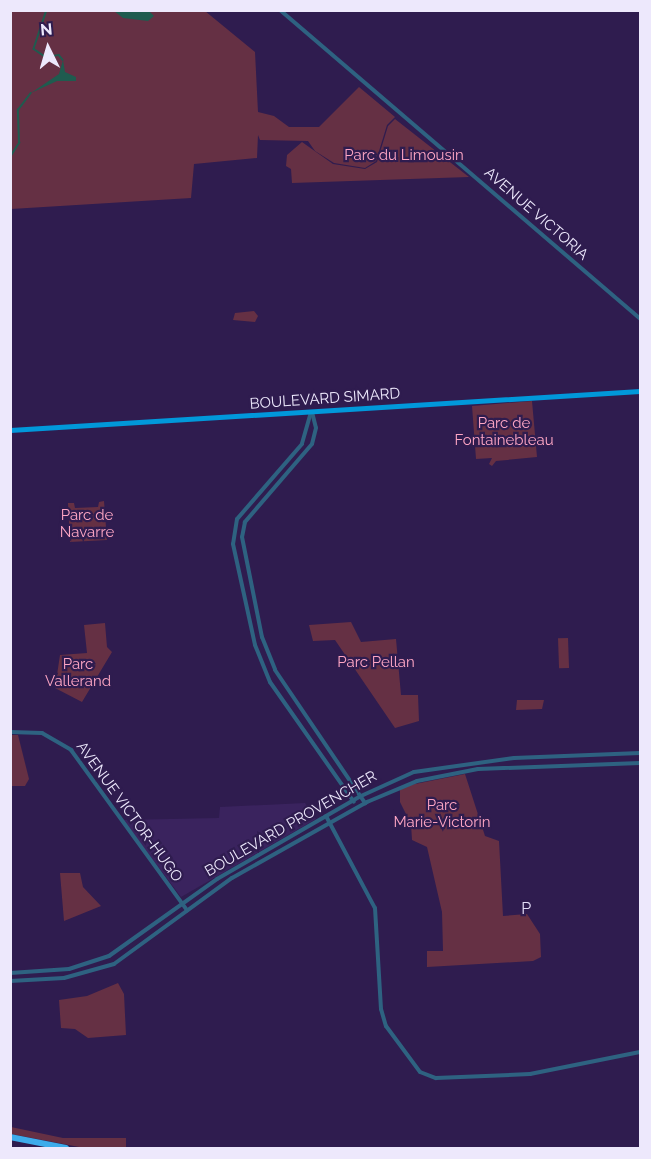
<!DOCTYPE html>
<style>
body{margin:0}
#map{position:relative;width:651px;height:1159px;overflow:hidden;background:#2f1c4f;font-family:Raleway,sans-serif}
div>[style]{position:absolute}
.built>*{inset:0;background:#3a235e}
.green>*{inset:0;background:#653044;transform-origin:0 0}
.water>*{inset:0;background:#1f5b4f}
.stream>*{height:1.5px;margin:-0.75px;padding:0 0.75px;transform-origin:0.75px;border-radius:0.75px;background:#1f5b4f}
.minor>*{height:4px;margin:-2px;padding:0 2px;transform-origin:2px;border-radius:2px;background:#2e6281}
.major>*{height:5px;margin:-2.5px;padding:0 2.5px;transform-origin:2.5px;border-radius:2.5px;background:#0198da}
.highway>*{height:6px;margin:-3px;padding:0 3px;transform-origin:3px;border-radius:3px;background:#3daceb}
span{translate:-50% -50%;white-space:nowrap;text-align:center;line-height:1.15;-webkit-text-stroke:4.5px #2f1c4f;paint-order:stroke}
.park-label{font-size:15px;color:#fea6c4}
.street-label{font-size:15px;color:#ede8fc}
.neighbourhood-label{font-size:16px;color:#e2dbf6;letter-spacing:1.5px}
.frame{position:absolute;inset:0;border:12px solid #ede8fc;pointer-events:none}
.north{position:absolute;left:18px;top:18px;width:60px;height:60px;-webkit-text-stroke:4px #2f1c4f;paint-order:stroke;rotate:355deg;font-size:16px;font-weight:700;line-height:24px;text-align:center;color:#ede8fc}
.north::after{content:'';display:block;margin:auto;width:21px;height:27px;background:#ede8fc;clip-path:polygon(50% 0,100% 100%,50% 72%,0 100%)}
</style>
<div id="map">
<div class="built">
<i style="clip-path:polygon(305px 803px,316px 819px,181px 897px,123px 820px,219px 818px,220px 807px)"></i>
</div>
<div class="green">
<i style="clip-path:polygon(11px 11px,205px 11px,255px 52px,258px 112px,274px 116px,289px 127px,319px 127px,359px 87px,395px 117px,387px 125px,376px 161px,365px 168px,334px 163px,315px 151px,308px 141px,260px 140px,258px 135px,257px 158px,194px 164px,191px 198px,11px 209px)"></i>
<i style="clip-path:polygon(395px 119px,469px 177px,292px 183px,291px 169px,286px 166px,287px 155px,302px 142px,333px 164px,365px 169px,377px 162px,388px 126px)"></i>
<i style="clip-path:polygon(254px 311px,258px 316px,255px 322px,233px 320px,235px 313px)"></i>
<i style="clip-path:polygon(532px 401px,537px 457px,496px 461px,492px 466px,489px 464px,492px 458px,476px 459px,472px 406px)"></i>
<i style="clip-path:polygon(104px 501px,107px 540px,70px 542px,68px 503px,74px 503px,75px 508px,98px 507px,99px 502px)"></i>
<i style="clip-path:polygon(351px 622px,361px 642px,396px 639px,401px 695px,418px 695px,419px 721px,395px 728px,335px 640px,313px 641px,309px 625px)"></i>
<i style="clip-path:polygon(105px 623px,107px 647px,112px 652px,82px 702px,55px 688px,60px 655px,87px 653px,84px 625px)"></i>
<i style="left:568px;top:638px;width:30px;height:10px;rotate:88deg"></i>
<i style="clip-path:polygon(517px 700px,544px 700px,542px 709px,516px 710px)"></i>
<i style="clip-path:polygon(11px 735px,18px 735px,29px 779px,25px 786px,11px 786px)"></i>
<i style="clip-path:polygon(465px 774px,485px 836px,499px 841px,503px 916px,527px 914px,540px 934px,541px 957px,533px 961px,427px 967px,427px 951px,443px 951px,442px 912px,427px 847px,412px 840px,411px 824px,400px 802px,400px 787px)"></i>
<i style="clip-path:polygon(60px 873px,80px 873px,83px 887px,101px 906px,64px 921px)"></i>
<i style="clip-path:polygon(118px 983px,124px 994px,126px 1035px,88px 1038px,75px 1029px,61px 1028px,59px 1000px,87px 996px)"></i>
<i style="clip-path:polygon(11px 1127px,63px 1138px,126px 1138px,126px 1148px,79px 1147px,11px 1134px)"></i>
</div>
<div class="water">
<i style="clip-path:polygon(114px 11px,149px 11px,154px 16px,148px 21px,123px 18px)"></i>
<i style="clip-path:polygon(63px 60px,65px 72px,76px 77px,76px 81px,57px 81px,31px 93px,59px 74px)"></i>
</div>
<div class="stream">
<i style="left:47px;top:10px;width:41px;rotate:108.4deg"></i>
<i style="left:34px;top:49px;width:14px;rotate:34deg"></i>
<i style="left:46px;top:57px;width:13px;rotate:-9deg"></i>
<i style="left:59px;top:55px;width:6px;rotate:51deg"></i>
<i style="left:10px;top:157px;width:17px;rotate:-57deg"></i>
<i style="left:19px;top:143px;width:33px;rotate:-92deg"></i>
<i style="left:18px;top:110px;width:21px;rotate:-53deg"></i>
</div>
<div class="minor">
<i style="left:280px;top:10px;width:474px;rotate:40.6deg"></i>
<i style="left:311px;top:412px;width:33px;rotate:106deg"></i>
<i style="left:302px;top:444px;width:99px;rotate:130.9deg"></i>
<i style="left:237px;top:519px;width:25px;rotate:99deg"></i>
<i style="left:233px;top:544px;width:103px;rotate:77.7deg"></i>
<i style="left:255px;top:645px;width:40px;rotate:68deg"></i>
<i style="left:270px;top:682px;width:146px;rotate:55deg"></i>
<i style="left:312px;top:412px;width:16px;rotate:76deg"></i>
<i style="left:316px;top:428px;width:16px;rotate:104deg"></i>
<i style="left:312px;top:444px;width:103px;rotate:130.7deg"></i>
<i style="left:245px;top:522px;width:15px;rotate:101deg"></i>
<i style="left:242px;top:537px;width:102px;rotate:78.7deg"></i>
<i style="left:262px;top:637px;width:35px;rotate:68deg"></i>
<i style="left:275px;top:670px;width:161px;rotate:55.9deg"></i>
<i style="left:10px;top:732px;width:32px;rotate:2deg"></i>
<i style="left:42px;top:733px;width:34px;rotate:30deg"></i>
<i style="left:71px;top:750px;width:198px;rotate:54.1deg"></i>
<i style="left:326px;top:816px;width:104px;rotate:62deg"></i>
<i style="left:375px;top:908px;width:101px;rotate:86.6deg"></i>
<i style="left:381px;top:1009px;width:18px;rotate:74deg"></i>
<i style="left:386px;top:1026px;width:57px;rotate:53.5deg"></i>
<i style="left:420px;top:1072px;width:17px;rotate:21deg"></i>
<i style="left:436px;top:1078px;width:94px;rotate:-2.4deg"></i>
<i style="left:530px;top:1074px;width:112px;rotate:-11.3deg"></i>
<i style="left:10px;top:973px;width:59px;rotate:-3.9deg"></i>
<i style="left:69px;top:969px;width:42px;rotate:-18deg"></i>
<i style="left:109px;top:956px;width:133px;rotate:-35.5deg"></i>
<i style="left:217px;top:879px;width:166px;rotate:-30deg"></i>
<i style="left:361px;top:796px;width:58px;rotate:-24.4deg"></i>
<i style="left:414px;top:772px;width:101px;rotate:-8deg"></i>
<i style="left:514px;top:758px;width:126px;rotate:-2.3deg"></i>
<i style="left:10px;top:981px;width:54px;rotate:-3.2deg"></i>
<i style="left:64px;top:978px;width:52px;rotate:-15.6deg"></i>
<i style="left:114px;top:964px;width:146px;rotate:-36.1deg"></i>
<i style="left:232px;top:878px;width:155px;rotate:-29.4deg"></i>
<i style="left:367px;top:802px;width:54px;rotate:-22.8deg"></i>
<i style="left:417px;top:781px;width:62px;rotate:-11.1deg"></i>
<i style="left:478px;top:769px;width:162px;rotate:-2.1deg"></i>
</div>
<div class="major">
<i style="left:10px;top:430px;width:631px;rotate:-3.54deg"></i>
</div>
<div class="highway">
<i style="left:10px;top:1137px;width:57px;rotate:11.1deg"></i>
</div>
<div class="park-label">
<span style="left:404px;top:156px">Parc du Limousin</span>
<span style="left:504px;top:432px">Parc de<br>Fontainebleau</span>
<span style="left:87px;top:524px">Parc de<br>Navarre</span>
<span style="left:376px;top:663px">Parc Pellan</span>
<span style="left:78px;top:673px">Parc<br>Vallerand</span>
<span style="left:442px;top:814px">Parc<br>Marie-Victorin</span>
</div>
<div class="street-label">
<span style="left:536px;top:214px;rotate:41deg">AVENUE VICTORIA</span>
<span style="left:325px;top:399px;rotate:-4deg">BOULEVARD SIMARD</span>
<span style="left:129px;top:812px;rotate:54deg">AVENUE VICTOR-HUGO</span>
<span style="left:291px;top:824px;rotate:-30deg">BOULEVARD PROVENCHER</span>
</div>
<div class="neighbourhood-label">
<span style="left:527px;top:909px">P</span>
</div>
<div class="frame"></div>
<div class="north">N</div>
</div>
